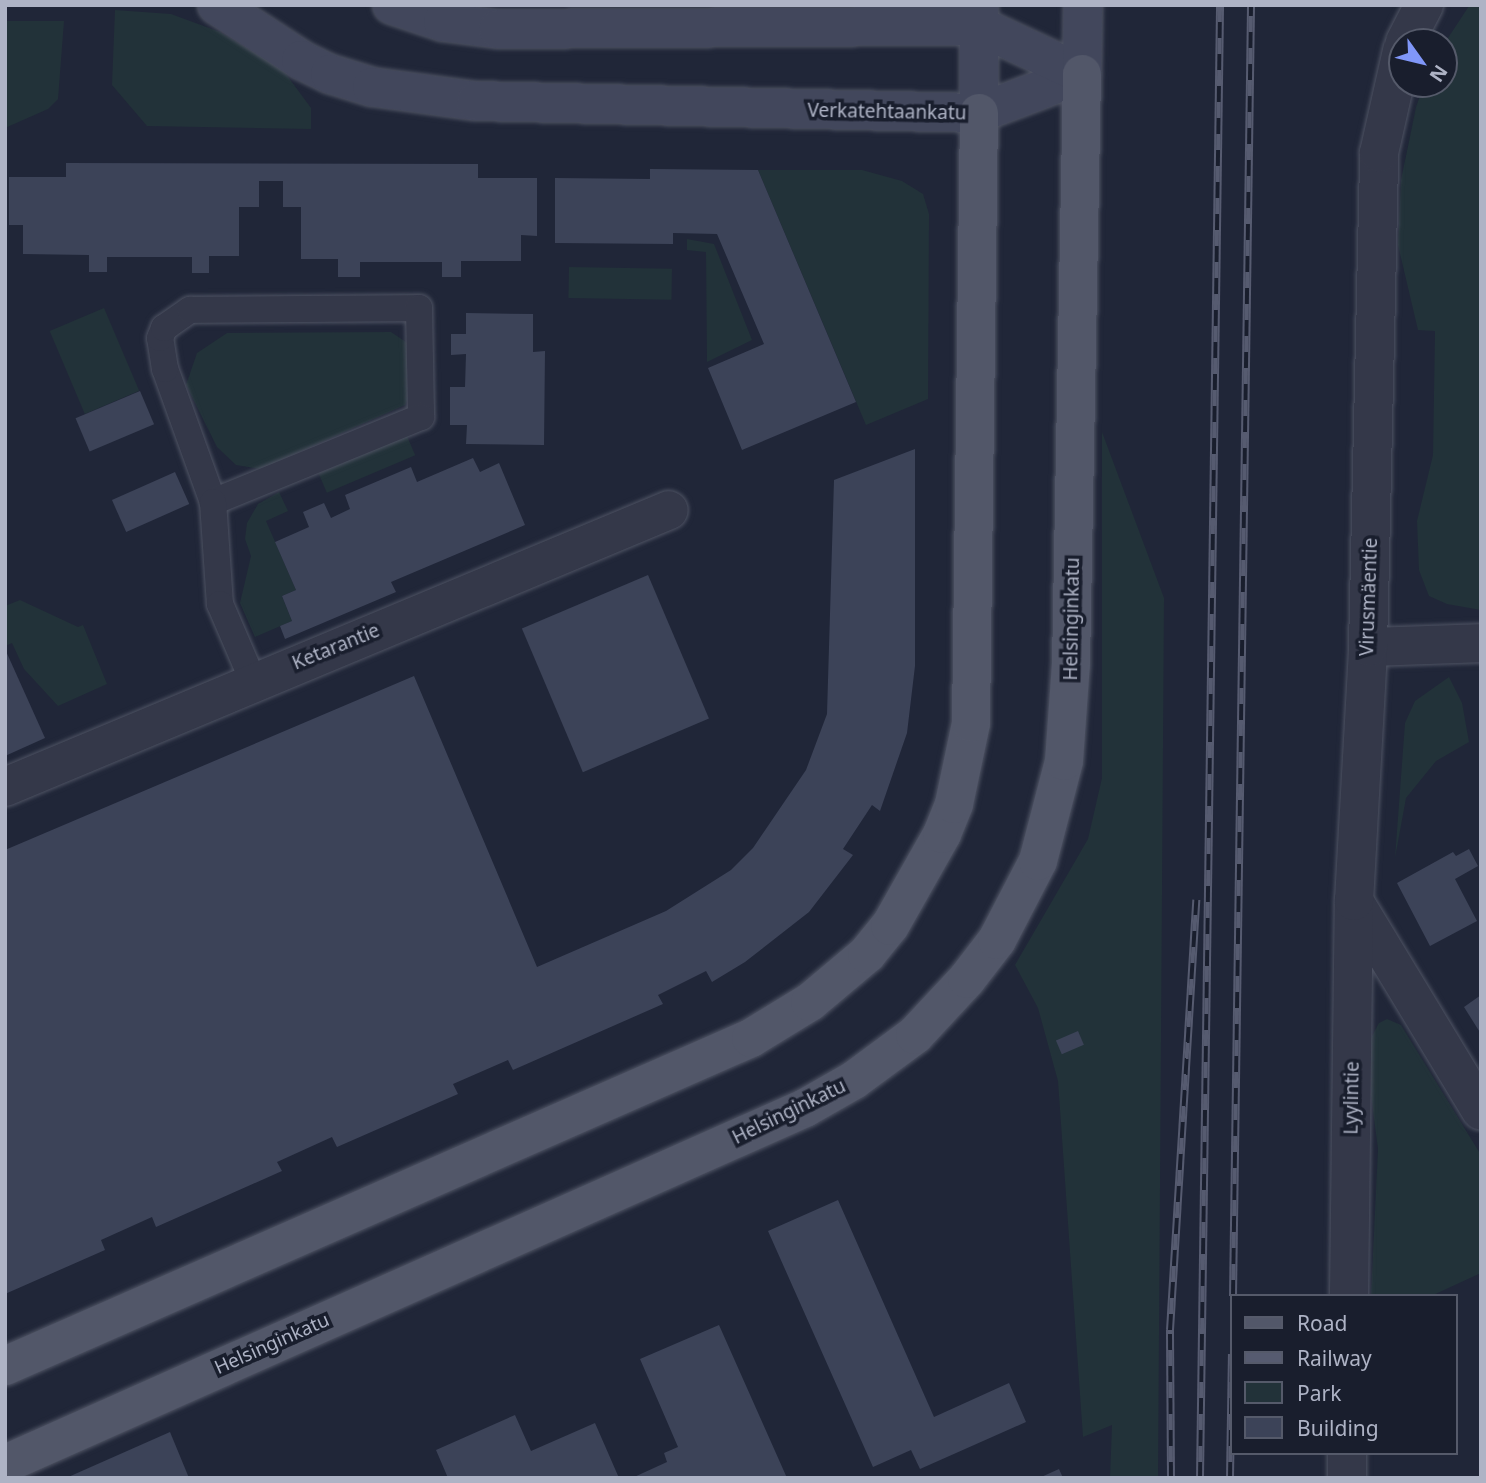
<!DOCTYPE html>
<meta charset="utf-8">
<style>
body{margin:0}
#map{position:relative;width:1486px;height:1483px;overflow:hidden;background:#202638;font-family:"Noto Sans",sans-serif}
div>[style]{position:absolute}
.green>*{inset:0;background:#223239;transform-origin:0 0}
.building>*{inset:0;background:#3c4358;transform-origin:0 0}
.roads{filter:drop-shadow(0 0 2px #4e5363) drop-shadow(0 0 2px #4e5363)}
.service>*{height:26px;margin:-13px;padding:0 13px;transform-origin:13px;border-radius:13px;background:#343849}
.minor>*{height:38px;margin:-19px;padding:0 19px;transform-origin:19px;border-radius:19px;background:#343849}
.secondary>*{height:38px;margin:-19px;padding:0 19px;transform-origin:19px;border-radius:19px;background:#42475c}
.primary>*{height:38px;margin:-19px;padding:0 19px;transform-origin:19px;border-radius:19px;background:#525769}
.rail>*{height:8px;margin-top:-4px;transform-origin:0;background:repeating-linear-gradient(90deg,#191e2d 0 16px,#565b70 0 32px);box-sizing:border-box;border-block:2px solid #565b70}
span{translate:-50% -50%;white-space:nowrap;text-align:center;line-height:1.15;-webkit-text-stroke:7px #191e2d;paint-order:stroke}
.street-label{font-size:19px;color:#aeb3c5}
.frame{position:absolute;inset:0;border:7px solid #aeb3c5;pointer-events:none}
.legend{position:absolute;left:1230px;top:1294px;width:228px;height:161px;box-sizing:border-box;background:#191e2d;border:2px solid #555a6a;margin:0;padding:9px 12px;list-style:none;font-size:21px;color:#aeb3c5}
.legend li{display:flex;align-items:center;gap:14px;height:35px}
.legend b{width:35px;border:2px solid #555a6a}
.north{position:absolute;left:1388px;top:28px;width:70px;height:70px;box-sizing:border-box;background:#191e2d;border:2px solid #555a6a;border-radius:50%;rotate:124deg;font-size:19px;font-weight:700;line-height:28px;text-align:center;color:#aeb3c5}
.north::after{content:'';display:block;margin:auto;width:24px;height:32px;background:#8097f9;clip-path:polygon(50% 0,100% 100%,50% 72%,0 100%)}
</style>
<div id="map">
<div class="green">
<i style="clip-path:polygon(1481px 5px,1481px 610px,1447px 604px,1429px 596px,1419px 570px,1417px 521px,1433px 455px,1435px 331px,1418px 330px,1398px 245px,1401px 180px,1416px 107px,1424px 84px,1444px 84px,1444px 44px,1469px 6px)"></i>
<i style="clip-path:polygon(115px 10px,171px 14px,220px 32px,283px 70px,311px 108px,311px 129px,147px 126px,112px 85px)"></i>
<i style="clip-path:polygon(5px 21px,64px 21px,58px 99px,48px 109px,5px 128px)"></i>
<i style="clip-path:polygon(758px 170px,862px 170px,902px 181px,923px 194px,929px 214px,928px 399px,866px 425px)"></i>
<i style="clip-path:polygon(687px 239px,714px 244px,752px 340px,707px 362px,706px 252px,687px 250px)"></i>
<i style="left:569px;top:267px;width:103px;height:31px;rotate:1deg"></i>
<i style="left:104px;top:308px;width:90px;height:59px;rotate:67deg"></i>
<i style="clip-path:polygon(391px 332px,409px 344px,416px 385px,405px 405px,261px 469px,236px 465px,217px 447px,186px 385px,197px 353px,227px 333px)"></i>
<i style="clip-path:polygon(1102px 432px,1164px 598px,1158px 1478px,1110px 1478px,1112px 1425px,1083px 1437px,1058px 1081px,1038px 1008px,1015px 965px,1088px 839px,1102px 778px)"></i>
<i style="left:407px;top:436px;width:21px;height:96px;rotate:67deg"></i>
<i style="clip-path:polygon(279px 492px,288px 511px,266px 521px,296px 590px,282px 596px,292px 621px,255px 637px,240px 603px,251px 556px,245px 539px,247px 523px,258px 504px)"></i>
<i style="clip-path:polygon(20px 600px,78px 627px,83px 625px,107px 684px,58px 706px,24px 669px,12px 643px,5px 646px,5px 606px)"></i>
<i style="clip-path:polygon(1449px 677px,1462px 703px,1469px 742px,1436px 761px,1406px 798px,1395px 858px,1405px 723px,1415px 701px)"></i>
<i style="clip-path:polygon(1387px 1019px,1401px 1025px,1481px 1155px,1481px 1273px,1431px 1296px,1371px 1296px,1378px 1149px,1371px 1095px,1371px 1038px,1379px 1023px)"></i>
</div>
<div class="building">
<i style="clip-path:polygon(66px 163px,478px 164px,478px 178px,537px 178px,537px 236px,521px 235px,521px 261px,461px 261px,461px 277px,442px 277px,442px 262px,360px 262px,360px 277px,338px 277px,338px 259px,301px 259px,301px 207px,283px 207px,283px 181px,259px 181px,259px 207px,239px 207px,239px 256px,209px 256px,209px 273px,192px 273px,192px 257px,107px 257px,107px 272px,89px 272px,89px 255px,23px 254px,23px 225px,9px 225px,9px 177px,66px 177px)"></i>
<i style="clip-path:polygon(650px 169px,758px 170px,856px 402px,742px 450px,708px 368px,764px 344px,717px 234px,673px 233px,673px 244px,555px 243px,555px 178px,650px 179px)"></i>
<i style="clip-path:polygon(466px 313px,533px 314px,533px 352px,545px 351px,544px 445px,466px 444px,467px 425px,450px 425px,450px 387px,465px 387px,466px 354px,451px 355px,451px 334px,466px 334px)"></i>
<i style="left:140px;top:391px;width:36px;height:70px;rotate:67deg"></i>
<i style="clip-path:polygon(915px 449px,915px 666px,907px 733px,880px 811px,872px 805px,843px 849px,853px 855px,809px 912px,745px 962px,712px 982px,706px 971px,658px 995px,663px 1004px,513px 1070px,508px 1060px,453px 1084px,458px 1094px,337px 1147px,332px 1137px,277px 1162px,282px 1171px,156px 1227px,152px 1217px,101px 1240px,105px 1250px,5px 1294px,5px 850px,414px 676px,537px 967px,666px 911px,731px 870px,753px 848px,806px 770px,827px 714px,834px 480px)"></i>
<i style="clip-path:polygon(473px 458px,480px 472px,499px 463px,525px 525px,391px 582px,396px 592px,285px 639px,280px 626px,292px 621px,282px 596px,296px 590px,275px 542px,309px 527px,303px 512px,324px 503px,331px 518px,350px 509px,345px 495px,411px 467px,417px 482px)"></i>
<i style="left:175px;top:472px;width:35px;height:69px;rotate:66deg"></i>
<i style="left:648px;top:575px;width:156px;height:137px;rotate:67deg"></i>
<i style="clip-path:polygon(5px 649px,45px 738px,5px 756px)"></i>
<i style="clip-path:polygon(1469px 849px,1478px 866px,1455px 879px,1477px 921px,1430px 946px,1397px 883px,1453px 852px,1456px 856px)"></i>
<i style="clip-path:polygon(1481px 995px,1481px 1034px,1464px 1007px)"></i>
<i style="left:1078px;top:1031px;width:15px;height:24px;rotate:67deg"></i>
<i style="clip-path:polygon(838px 1200px,934px 1417px,1009px 1383px,1026px 1422px,920px 1469px,911px 1450px,873px 1467px,768px 1231px)"></i>
<i style="clip-path:polygon(719px 1325px,787px 1478px,632px 1478px,667px 1462px,664px 1453px,678px 1447px,640px 1359px)"></i>
<i style="clip-path:polygon(515px 1415px,531px 1451px,595px 1423px,619px 1478px,448px 1478px,436px 1450px)"></i>
<i style="clip-path:polygon(170px 1432px,189px 1478px,66px 1478px)"></i>
<i style="clip-path:polygon(1059px 1469px,1063px 1478px,1039px 1478px)"></i>
</div>
<div class="roads">
<div class="service">
<i style="left:213px;top:502px;width:141px;rotate:-109.8deg"></i>
<i style="left:165px;top:369px;width:31px;rotate:-99deg"></i>
<i style="left:160px;top:338px;width:11px;rotate:-68deg"></i>
<i style="left:164px;top:328px;width:32px;rotate:-35deg"></i>
<i style="left:190px;top:310px;width:229px;rotate:-0.5deg"></i>
<i style="left:419px;top:308px;width:109px;rotate:88.9deg"></i>
<i style="left:421px;top:417px;width:225px;rotate:157.8deg"></i>
<i style="left:213px;top:502px;width:102px;rotate:86.1deg"></i>
<i style="left:220px;top:604px;width:84px;rotate:66.8deg"></i>
</div>
<div class="minor">
<i style="left:1405px;top:42px;width:42px;rotate:-62.8deg"></i>
<i style="left:1368px;top:647px;width:113px;rotate:-2deg"></i>
<i style="left:5px;top:787px;width:719px;rotate:-22.64deg"></i>
<i style="left:1354px;top:901px;width:245px;rotate:58.8deg"></i>
<i style="left:1349px;top:1296px;width:395px;rotate:-89.3deg"></i>
<i style="left:1354px;top:901px;width:254px;rotate:-86.8deg"></i>
<i style="left:1368px;top:647px;width:494px;rotate:-88.7deg"></i>
<i style="left:1379px;top:153px;width:105px;rotate:-77.3deg"></i>
<i style="left:1347px;top:1478px;width:25px;rotate:-90deg"></i>
</div>
<div class="secondary">
<i style="left:217px;top:5px;width:100px;rotate:33.2deg"></i>
<i style="left:301px;top:60px;width:32px;rotate:26deg"></i>
<i style="left:330px;top:74px;width:44px;rotate:17.2deg"></i>
<i style="left:372px;top:87px;width:105px;rotate:7.7deg"></i>
<i style="left:476px;top:101px;width:503px;rotate:1.37deg"></i>
<i style="left:979px;top:113px;width:110px;rotate:-20.7deg"></i>
<i style="left:392px;top:5px;width:54px;rotate:18.4deg"></i>
<i style="left:443px;top:22px;width:55px;rotate:7.3deg"></i>
<i style="left:498px;top:29px;width:481px;rotate:-0.4deg"></i>
<i style="left:979px;top:26px;width:114px;rotate:25deg"></i>
<i style="left:1082px;top:74px;width:69px;rotate:-89.2deg"></i>
<i style="left:979px;top:113px;width:108px;rotate:-90deg"></i>
</div>
<div class="primary">
<i style="left:5px;top:1366px;width:815px;rotate:-23.73deg"></i>
<i style="left:751px;top:1038px;width:69px;rotate:-31.4deg"></i>
<i style="left:810px;top:1002px;width:75px;rotate:-40.1deg"></i>
<i style="left:867px;top:954px;width:36px;rotate:-51deg"></i>
<i style="left:890px;top:926px;width:106px;rotate:-60.5deg"></i>
<i style="left:942px;top:834px;width:32px;rotate:-68deg"></i>
<i style="left:954px;top:804px;width:83px;rotate:-78.1deg"></i>
<i style="left:971px;top:723px;width:610px;rotate:-89.25deg"></i>
<i style="left:5px;top:1464px;width:876px;rotate:-23.99deg"></i>
<i style="left:805px;top:1108px;width:56px;rotate:-29.7deg"></i>
<i style="left:854px;top:1080px;width:76px;rotate:-36.4deg"></i>
<i style="left:915px;top:1035px;width:76px;rotate:-47.1deg"></i>
<i style="left:967px;top:979px;width:49px;rotate:-52.4deg"></i>
<i style="left:997px;top:940px;width:89px;rotate:-62.6deg"></i>
<i style="left:1038px;top:861px;width:103px;rotate:-75.4deg"></i>
<i style="left:1064px;top:761px;width:97px;rotate:-85.9deg"></i>
<i style="left:1071px;top:664px;width:590px;rotate:-88.93deg"></i>
</div>
</div>
<div class="rail">
<i style="left:1233px;top:1296px;width:1291px;rotate:-89.2deg"></i>
<i style="left:1171px;top:1478px;width:148px;rotate:-90.4deg"></i>
<i style="left:1170px;top:1330px;width:431px;rotate:-86.5deg"></i>
<i style="left:1200px;top:1478px;width:1473px;rotate:-89.22deg"></i>
<i style="left:1230px;top:1478px;width:124px;rotate:-89.1deg"></i>
</div>
<div class="street-label">
<span style="left:887px;top:112px;rotate:1deg">Verkatehtaankatu</span>
<span style="left:1369px;top:597px;rotate:-88deg">Virusmäentie</span>
<span style="left:1072px;top:619px;rotate:-89deg">Helsinginkatu</span>
<span style="left:336px;top:647px;rotate:-22deg">Ketarantie</span>
<span style="left:1352px;top:1098px;rotate:-89deg">Lyylintie</span>
<span style="left:789px;top:1112px;rotate:-26deg">Helsinginkatu</span>
<span style="left:272px;top:1344px;rotate:-24deg">Helsinginkatu</span>
</div>
<div class="frame"></div>
<ul class="legend">
<li><b style="height:9px;background:#525769"></b>Road</li>
<li><b style="height:9px;background:#565b70"></b>Railway</li>
<li><b style="height:19px;background:#223239"></b>Park</li>
<li><b style="height:19px;background:#3c4358"></b>Building</li>
</ul>
<div class="north">N</div>
</div>
